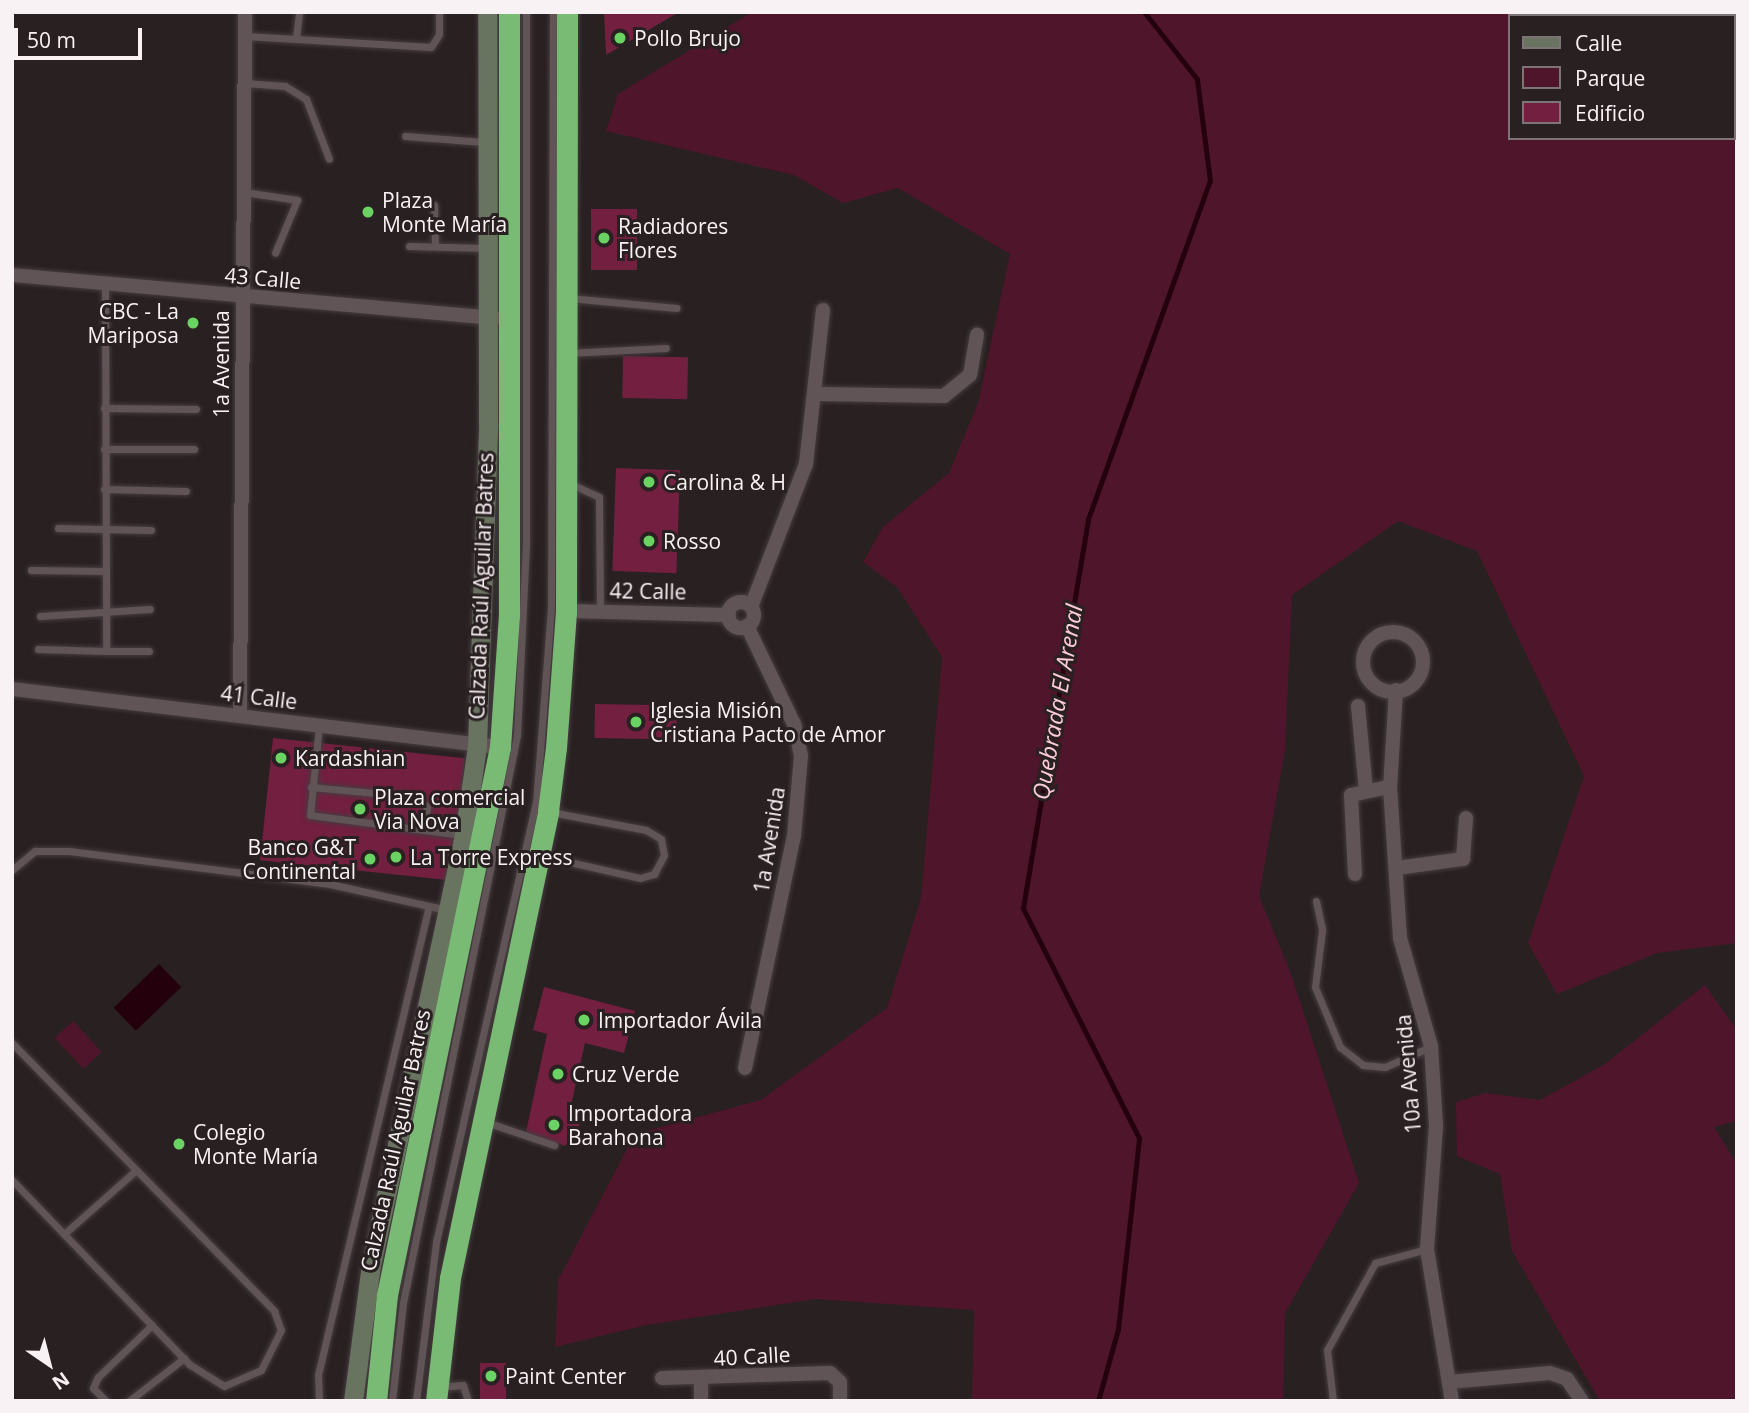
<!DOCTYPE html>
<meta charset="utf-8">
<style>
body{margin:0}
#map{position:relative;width:1749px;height:1413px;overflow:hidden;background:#292022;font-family:"Open Sans",sans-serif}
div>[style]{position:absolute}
.green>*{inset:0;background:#4f152b;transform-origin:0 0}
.water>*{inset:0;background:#24000d;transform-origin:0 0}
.stream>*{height:5px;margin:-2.5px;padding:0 2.5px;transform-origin:2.5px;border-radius:2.5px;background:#24000d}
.building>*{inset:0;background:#731f40;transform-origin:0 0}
.roads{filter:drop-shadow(0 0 2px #453c3f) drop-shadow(0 0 2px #453c3f)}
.lane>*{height:7px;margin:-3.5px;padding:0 3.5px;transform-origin:3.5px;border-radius:3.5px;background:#605457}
.street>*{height:14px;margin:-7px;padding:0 7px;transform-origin:7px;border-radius:7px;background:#605457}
.street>.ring{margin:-7px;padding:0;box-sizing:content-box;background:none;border:14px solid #605457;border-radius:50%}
.secondary>*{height:19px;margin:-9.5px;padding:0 9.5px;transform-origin:9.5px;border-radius:9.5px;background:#687360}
.highway>*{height:21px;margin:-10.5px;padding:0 10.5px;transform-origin:10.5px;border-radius:10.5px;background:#79bb74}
.dots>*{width:19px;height:19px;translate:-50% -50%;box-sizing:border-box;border:4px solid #292022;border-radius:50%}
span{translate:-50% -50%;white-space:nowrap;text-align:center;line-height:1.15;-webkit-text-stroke:6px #292022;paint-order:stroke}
.poi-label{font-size:21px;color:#f9f2f4}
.left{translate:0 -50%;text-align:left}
.right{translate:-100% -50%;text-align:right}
.street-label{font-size:21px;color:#f9f2f4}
.water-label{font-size:23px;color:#fecbd8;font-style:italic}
.frame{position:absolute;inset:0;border:14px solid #f9f2f4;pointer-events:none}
.legend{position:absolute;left:1508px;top:14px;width:228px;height:126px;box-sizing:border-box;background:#292022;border:2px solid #7c7476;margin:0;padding:9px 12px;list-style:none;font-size:21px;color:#f9f2f4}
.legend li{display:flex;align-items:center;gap:14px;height:35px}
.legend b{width:35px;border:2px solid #7c7476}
.north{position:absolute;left:14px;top:1329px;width:70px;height:70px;-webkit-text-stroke:5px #292022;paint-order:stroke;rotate:145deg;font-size:19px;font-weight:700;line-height:28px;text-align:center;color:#f9f2f4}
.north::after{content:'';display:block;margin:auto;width:24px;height:32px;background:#f9f2f4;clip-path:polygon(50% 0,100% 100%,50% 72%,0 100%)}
.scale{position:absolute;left:14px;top:28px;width:128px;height:32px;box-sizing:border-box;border:4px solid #f9f2f4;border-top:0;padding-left:9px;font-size:21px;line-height:24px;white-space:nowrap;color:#f9f2f4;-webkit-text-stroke:5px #292022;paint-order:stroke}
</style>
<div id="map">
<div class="green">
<i style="clip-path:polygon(evenodd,752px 12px,1737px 12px,1737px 943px,1657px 953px,1557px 994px,1528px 943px,1584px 776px,1477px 551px,1398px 521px,1292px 595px,1285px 750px,1259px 896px,1291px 974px,1359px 1183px,1285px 1313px,1283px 1401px,972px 1401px,974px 1310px,816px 1299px,647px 1325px,555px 1347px,558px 1280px,635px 1134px,761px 1100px,887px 1008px,921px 898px,942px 657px,897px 587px,863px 562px,883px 527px,949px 473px,978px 403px,1010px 254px,898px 188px,843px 203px,794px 175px,606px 131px,618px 94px,752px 12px,1509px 16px,1733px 16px,1733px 138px,1509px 138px,1509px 16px)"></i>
<i style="clip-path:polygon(1705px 985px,1737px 1030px,1737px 1121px,1714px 1127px,1737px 1164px,1737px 1401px,1600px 1401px,1512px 1251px,1500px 1174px,1457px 1156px,1456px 1102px,1485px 1093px,1540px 1100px,1605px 1064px)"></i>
<i style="left:73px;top:1021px;width:42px;height:25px;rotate:47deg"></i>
</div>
<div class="water">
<i style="left:159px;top:964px;width:32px;height:63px;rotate:46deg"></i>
</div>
<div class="stream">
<i style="left:1098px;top:1401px;width:75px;rotate:-74.5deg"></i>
<i style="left:1118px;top:1329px;width:192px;rotate:-83.7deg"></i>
<i style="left:1139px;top:1138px;width:258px;rotate:-116.8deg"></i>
<i style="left:1023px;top:908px;width:394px;rotate:-80.5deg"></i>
<i style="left:1088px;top:519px;width:359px;rotate:-70.2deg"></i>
<i style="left:1210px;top:181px;width:103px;rotate:-97.3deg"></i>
<i style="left:1197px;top:79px;width:85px;rotate:-128.3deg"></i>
</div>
<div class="building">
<i style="clip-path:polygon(604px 12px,679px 12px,606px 55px)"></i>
<i style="left:591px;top:209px;width:46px;height:61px"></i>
<i style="left:623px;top:356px;width:65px;height:42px;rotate:1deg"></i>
<i style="left:616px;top:468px;width:64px;height:103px;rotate:2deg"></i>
<i style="left:595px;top:704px;width:82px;height:34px;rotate:1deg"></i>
<i style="left:273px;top:738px;width:193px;height:123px;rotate:6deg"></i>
<i style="clip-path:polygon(544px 987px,635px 1011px,624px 1053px,585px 1043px,569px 1114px,585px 1117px,565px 1146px,526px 1132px,547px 1034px,533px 1030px)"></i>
<i style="left:480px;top:1363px;width:26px;height:38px"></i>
</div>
<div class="roads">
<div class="lane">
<i style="left:245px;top:36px;width:186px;rotate:3.4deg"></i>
<i style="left:431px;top:47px;width:15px;rotate:-58deg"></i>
<i style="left:439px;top:34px;width:22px;rotate:-90deg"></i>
<i style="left:296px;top:38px;width:26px;rotate:-83deg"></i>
<i style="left:245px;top:83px;width:40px;rotate:4.3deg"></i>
<i style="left:285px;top:86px;width:25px;rotate:32deg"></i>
<i style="left:306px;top:99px;width:64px;rotate:69deg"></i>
<i style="left:405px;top:136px;width:79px;rotate:4.3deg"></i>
<i style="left:244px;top:192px;width:54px;rotate:8.6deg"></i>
<i style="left:297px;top:200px;width:57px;rotate:112.5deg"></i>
<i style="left:434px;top:205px;width:41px;rotate:88.6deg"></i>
<i style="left:409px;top:246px;width:77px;rotate:1.5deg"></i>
<i style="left:105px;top:284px;width:367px;rotate:89.8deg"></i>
<i style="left:106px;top:651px;width:43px"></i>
<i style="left:569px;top:298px;width:108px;rotate:5.3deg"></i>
<i style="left:567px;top:353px;width:99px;rotate:-2.9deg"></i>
<i style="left:104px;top:408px;width:92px;rotate:0.6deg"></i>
<i style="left:104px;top:449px;width:90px"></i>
<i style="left:569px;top:483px;width:33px;rotate:25deg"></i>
<i style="left:599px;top:497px;width:114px;rotate:89.5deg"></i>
<i style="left:104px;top:489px;width:82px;rotate:1.4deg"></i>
<i style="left:58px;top:528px;width:93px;rotate:1.2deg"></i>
<i style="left:31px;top:570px;width:74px;rotate:0.8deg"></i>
<i style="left:40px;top:616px;width:110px;rotate:-3.6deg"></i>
<i style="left:38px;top:649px;width:68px;rotate:1.7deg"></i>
<i style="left:319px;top:726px;width:89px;rotate:95.8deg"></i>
<i style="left:310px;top:815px;width:153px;rotate:7.5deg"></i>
<i style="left:311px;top:787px;width:105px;rotate:5.4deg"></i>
<i style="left:416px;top:797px;width:15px;rotate:42deg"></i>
<i style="left:427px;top:807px;width:23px;rotate:97deg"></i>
<i style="left:543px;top:856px;width:99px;rotate:12.8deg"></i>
<i style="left:640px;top:878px;width:15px;rotate:-16deg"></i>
<i style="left:654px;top:874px;width:21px;rotate:-62deg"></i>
<i style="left:664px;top:855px;width:16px;rotate:-101deg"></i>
<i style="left:661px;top:839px;width:17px;rotate:-149deg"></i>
<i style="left:646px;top:830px;width:97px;rotate:-169.3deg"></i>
<i style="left:12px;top:870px;width:30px;rotate:-40deg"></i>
<i style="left:35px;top:851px;width:34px"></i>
<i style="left:69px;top:851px;width:263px;rotate:7.2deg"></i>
<i style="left:330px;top:884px;width:120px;rotate:12.5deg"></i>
<i style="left:1316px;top:901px;width:30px;rotate:78deg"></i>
<i style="left:1322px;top:930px;width:57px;rotate:97deg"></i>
<i style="left:1315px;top:987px;width:65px;rotate:67.4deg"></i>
<i style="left:1340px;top:1047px;width:29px;rotate:38deg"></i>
<i style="left:1363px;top:1065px;width:22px;rotate:5deg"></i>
<i style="left:1385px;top:1067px;width:49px;rotate:-24deg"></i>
<i style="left:12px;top:1043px;width:375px;rotate:45.6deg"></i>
<i style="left:274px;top:1311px;width:20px;rotate:70deg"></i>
<i style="left:281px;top:1330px;width:45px;rotate:116.6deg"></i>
<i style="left:261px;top:1370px;width:40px;rotate:156.6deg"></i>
<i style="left:224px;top:1386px;width:40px;rotate:-148deg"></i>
<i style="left:190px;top:1365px;width:257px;rotate:-133.9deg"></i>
<i style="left:486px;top:1122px;width:72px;rotate:18.7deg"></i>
<i style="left:64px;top:1234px;width:96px;rotate:-41.6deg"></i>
<i style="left:439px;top:1387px;width:24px;rotate:-5deg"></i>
<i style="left:463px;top:1385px;width:17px;rotate:73deg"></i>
<i style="left:106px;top:1401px;width:18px;rotate:-135deg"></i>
<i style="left:93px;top:1388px;width:12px;rotate:-66deg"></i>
<i style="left:98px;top:1377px;width:75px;rotate:-43.9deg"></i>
<i style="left:129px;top:1401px;width:70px;rotate:-38deg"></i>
<i style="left:319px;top:1401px;width:26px;rotate:-92deg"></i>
<i style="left:318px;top:1375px;width:481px;rotate:-76.7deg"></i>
<i style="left:392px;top:1401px;width:99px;rotate:-83.6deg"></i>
<i style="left:403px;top:1303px;width:579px;rotate:-78.65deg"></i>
<i style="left:517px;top:735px;width:193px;rotate:-87.3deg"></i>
<i style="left:526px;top:542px;width:530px;rotate:-90deg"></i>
<i style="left:416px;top:1401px;width:160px;rotate:-82.8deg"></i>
<i style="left:436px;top:1242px;width:450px;rotate:-77.2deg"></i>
<i style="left:536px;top:803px;width:194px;rotate:-85.6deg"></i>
<i style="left:551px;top:610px;width:598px;rotate:-89.81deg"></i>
<i style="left:1333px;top:1401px;width:51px;rotate:-96.7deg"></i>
<i style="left:1327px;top:1350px;width:99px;rotate:-61.1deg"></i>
<i style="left:1375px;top:1263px;width:54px;rotate:-15.1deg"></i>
</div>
<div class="street">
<i style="left:12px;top:275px;width:485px;rotate:5.1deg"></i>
<i style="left:819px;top:394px;width:125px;rotate:0.9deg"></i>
<i style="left:944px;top:396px;width:33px;rotate:-39deg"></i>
<i style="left:970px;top:375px;width:41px;rotate:-80.1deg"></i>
<i class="ring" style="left:728px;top:602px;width:12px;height:12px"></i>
<i style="left:751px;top:607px;width:153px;rotate:-69deg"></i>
<i style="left:806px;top:464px;width:155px;rotate:-83.7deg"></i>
<i style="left:566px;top:611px;width:163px;rotate:1.4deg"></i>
<i class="ring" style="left:1363px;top:632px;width:46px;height:46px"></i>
<i style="left:12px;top:689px;width:491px;rotate:6.8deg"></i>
<i style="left:1396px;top:690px;width:97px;rotate:93.5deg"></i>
<i style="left:1390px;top:787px;width:151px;rotate:86.2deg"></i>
<i style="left:1400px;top:938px;width:112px;rotate:74deg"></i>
<i style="left:1431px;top:1046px;width:80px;rotate:86.4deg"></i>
<i style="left:1436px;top:1126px;width:123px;rotate:94.2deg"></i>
<i style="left:1427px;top:1249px;width:154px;rotate:80.7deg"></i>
<i style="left:1358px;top:706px;width:84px;rotate:84.6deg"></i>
<i style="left:240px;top:715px;width:703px;rotate:-89.59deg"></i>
<i style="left:1397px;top:868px;width:67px;rotate:-7.8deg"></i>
<i style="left:1463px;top:859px;width:41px;rotate:-85.8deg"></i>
<i style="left:1355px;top:874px;width:79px;rotate:-92.9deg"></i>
<i style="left:1351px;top:795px;width:40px;rotate:-12deg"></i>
<i style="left:745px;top:1068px;width:237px;rotate:-78.1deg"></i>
<i style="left:794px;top:836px;width:80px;rotate:-85deg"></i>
<i style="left:801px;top:756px;width:33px;rotate:-102deg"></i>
<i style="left:794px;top:724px;width:109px;rotate:-115.6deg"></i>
<i style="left:662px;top:1378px;width:168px;rotate:-1.7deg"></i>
<i style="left:830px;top:1373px;width:13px;rotate:42deg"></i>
<i style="left:840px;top:1382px;width:19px;rotate:90deg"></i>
<i style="left:701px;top:1379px;width:22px;rotate:90deg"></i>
<i style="left:1449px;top:1382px;width:101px;rotate:-5.1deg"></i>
<i style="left:1550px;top:1373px;width:18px;rotate:19deg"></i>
<i style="left:1567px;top:1379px;width:27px;rotate:56deg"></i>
</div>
<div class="secondary">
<i style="left:353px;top:1401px;width:137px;rotate:-82.5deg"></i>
<i style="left:371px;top:1265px;width:440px;rotate:-77.8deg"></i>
<i style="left:464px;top:835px;width:90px;rotate:-81.7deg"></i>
<i style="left:477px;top:746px;width:323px;rotate:-88deg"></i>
<i style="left:488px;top:423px;width:411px;rotate:-90.1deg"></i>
</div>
<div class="highway">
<i style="left:376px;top:1401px;width:107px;rotate:-84.1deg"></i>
<i style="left:387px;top:1295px;width:560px;rotate:-78.35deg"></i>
<i style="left:500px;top:747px;width:132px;rotate:-86.1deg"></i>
<i style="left:509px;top:615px;width:603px;rotate:-90deg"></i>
<i style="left:436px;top:1401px;width:124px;rotate:-83.5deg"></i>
<i style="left:450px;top:1278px;width:477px;rotate:-78.1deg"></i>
<i style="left:548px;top:811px;width:64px;rotate:-82.8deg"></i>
<i style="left:556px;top:748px;width:137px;rotate:-85.8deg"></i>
<i style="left:566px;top:611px;width:599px;rotate:-89.9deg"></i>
</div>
</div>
<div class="dots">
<i style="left:620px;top:38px;background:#6ad363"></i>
<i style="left:368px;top:212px;background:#6ad363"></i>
<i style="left:604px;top:238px;background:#6ad363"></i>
<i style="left:193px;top:323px;background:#6ad363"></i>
<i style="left:649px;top:482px;background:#6ad363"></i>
<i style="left:649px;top:541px;background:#6ad363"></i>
<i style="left:636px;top:722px;background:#6ad363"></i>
<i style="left:281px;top:758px;background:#6ad363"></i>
<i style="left:360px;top:809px;background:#6ad363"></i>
<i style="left:396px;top:857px;background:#6ad363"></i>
<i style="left:370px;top:859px;background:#6ad363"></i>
<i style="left:584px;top:1020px;background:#6ad363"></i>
<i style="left:558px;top:1074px;background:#6ad363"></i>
<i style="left:554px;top:1125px;background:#6ad363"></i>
<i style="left:179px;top:1144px;background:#6ad363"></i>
<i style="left:491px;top:1376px;background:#6ad363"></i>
</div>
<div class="poi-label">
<span class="left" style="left:634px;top:38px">Pollo Brujo</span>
<span class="left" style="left:382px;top:212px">Plaza<br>Monte María</span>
<span class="left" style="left:618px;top:238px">Radiadores<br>Flores</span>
<span class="right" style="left:179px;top:323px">CBC - La<br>Mariposa</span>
<span class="left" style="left:663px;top:482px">Carolina &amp; H</span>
<span class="left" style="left:663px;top:541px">Rosso</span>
<span class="left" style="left:650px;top:722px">Iglesia Misión<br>Cristiana Pacto de Amor</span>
<span class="left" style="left:295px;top:758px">Kardashian</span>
<span class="left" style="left:374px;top:809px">Plaza comercial<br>Via Nova</span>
<span class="right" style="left:356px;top:859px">Banco G&amp;T<br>Continental</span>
<span class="left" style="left:410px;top:857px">La Torre Express</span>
<span class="left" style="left:598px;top:1020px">Importador Ávila</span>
<span class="left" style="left:572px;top:1074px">Cruz Verde</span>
<span class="left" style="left:568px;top:1125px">Importadora<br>Barahona</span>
<span class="left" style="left:193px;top:1144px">Colegio<br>Monte María</span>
<span class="left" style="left:505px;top:1376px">Paint Center</span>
</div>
<div class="street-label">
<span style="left:263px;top:278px;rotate:5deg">43 Calle</span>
<span style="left:221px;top:364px;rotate:-90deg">1a Avenida</span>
<span style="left:481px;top:586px;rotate:-88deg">Calzada Raúl Aguilar Batres</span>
<span style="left:648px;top:591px;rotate:1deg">42 Calle</span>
<span style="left:259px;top:697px;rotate:7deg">41 Calle</span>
<span style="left:769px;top:840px;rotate:-81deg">1a Avenida</span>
<span style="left:1408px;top:1074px;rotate:-95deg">10a Avenida</span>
<span style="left:395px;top:1140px;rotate:-78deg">Calzada Raúl Aguilar Batres</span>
<span style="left:752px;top:1356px;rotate:-3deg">40 Calle</span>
</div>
<div class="water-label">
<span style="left:1057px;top:702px;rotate:-80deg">Quebrada El Arenal</span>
</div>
<div class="frame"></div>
<ul class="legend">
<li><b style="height:9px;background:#687360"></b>Calle</li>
<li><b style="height:19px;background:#4f152b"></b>Parque</li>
<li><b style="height:19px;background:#731f40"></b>Edificio</li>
</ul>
<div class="north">N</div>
<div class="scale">50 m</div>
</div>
